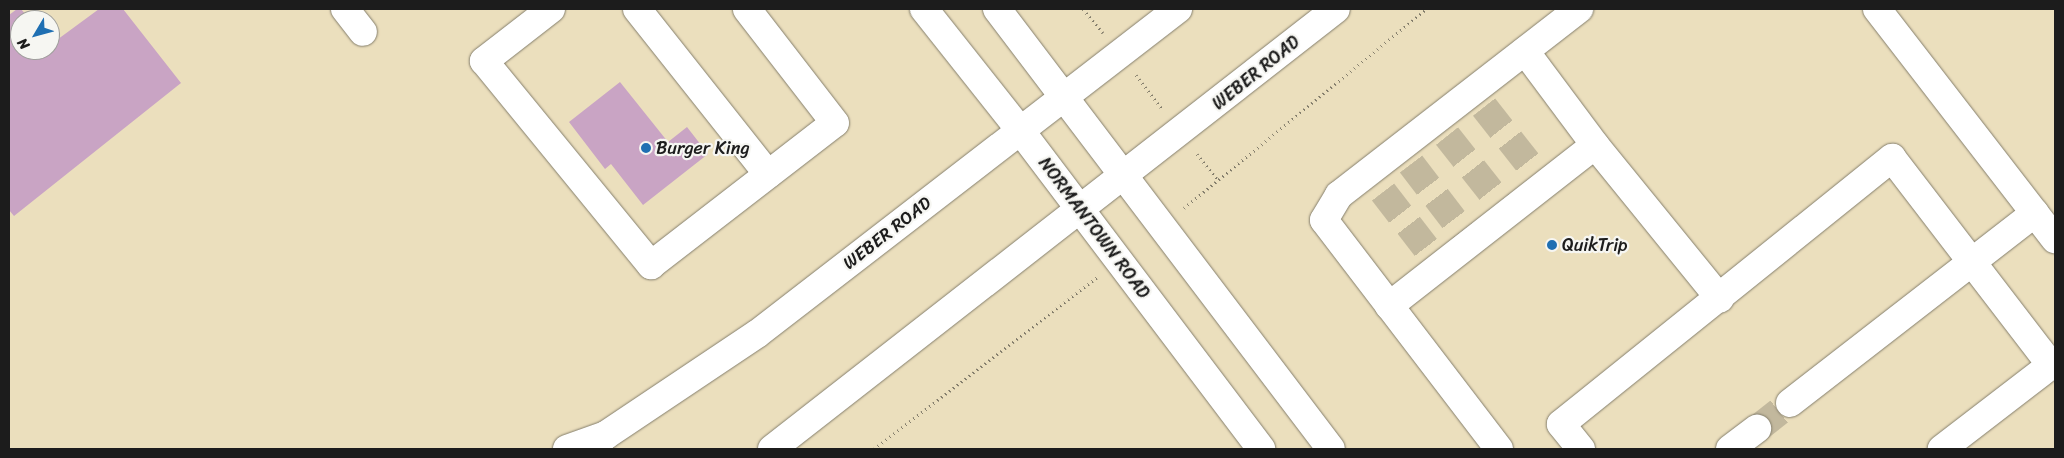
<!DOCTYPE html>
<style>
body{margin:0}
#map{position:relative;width:2064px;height:458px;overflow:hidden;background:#ebdfbd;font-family:Sriracha,sans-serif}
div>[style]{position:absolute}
.building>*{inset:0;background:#c9a4c4}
.minor-tunnel>*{height:28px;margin-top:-14px;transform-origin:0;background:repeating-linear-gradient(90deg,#c2b89d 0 28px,transparent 0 42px)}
.path>*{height:3px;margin-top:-1.5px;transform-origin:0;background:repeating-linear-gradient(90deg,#847e6c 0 1px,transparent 0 5px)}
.roads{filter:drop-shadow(0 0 1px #847e6c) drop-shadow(0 0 1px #847e6c)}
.minor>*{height:28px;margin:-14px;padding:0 14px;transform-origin:14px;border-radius:14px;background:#fff}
.major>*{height:28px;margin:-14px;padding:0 14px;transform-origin:14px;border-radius:14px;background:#fff}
.highway>*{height:28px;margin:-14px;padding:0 14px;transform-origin:14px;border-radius:14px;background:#fff}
.dots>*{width:14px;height:14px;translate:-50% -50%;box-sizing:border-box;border:2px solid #f6f6f2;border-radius:50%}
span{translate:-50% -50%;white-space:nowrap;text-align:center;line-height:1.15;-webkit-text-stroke:4.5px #f6f6f2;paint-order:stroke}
.street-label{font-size:18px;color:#1c1c1c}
.poi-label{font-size:18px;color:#1c1c1c}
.left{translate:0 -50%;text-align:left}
.frame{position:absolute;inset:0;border:10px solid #1c1c1c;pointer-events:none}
.north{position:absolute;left:10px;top:10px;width:50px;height:50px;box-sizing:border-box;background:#f6f6f2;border:1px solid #9f9f9c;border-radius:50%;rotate:233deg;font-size:14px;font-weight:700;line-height:20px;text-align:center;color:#1c1c1c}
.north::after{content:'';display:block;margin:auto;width:18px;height:22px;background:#1f6fb2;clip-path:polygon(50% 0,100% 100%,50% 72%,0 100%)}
</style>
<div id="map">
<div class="building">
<i style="clip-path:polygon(17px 9px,21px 9px,30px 20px,20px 20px,20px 50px,50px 50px,50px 45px,99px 9px,123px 9px,181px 83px,14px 216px,9px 210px,9px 15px)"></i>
<i style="clip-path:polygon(620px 82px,668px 142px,687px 127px,708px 154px,643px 205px,611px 164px,605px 169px,569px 122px)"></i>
</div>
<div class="minor-tunnel">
<i style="left:1484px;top:107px;width:84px;rotate:51.8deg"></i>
<i style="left:1447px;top:136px;width:85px;rotate:51.7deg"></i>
<i style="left:1411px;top:164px;width:86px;rotate:52.6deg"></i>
<i style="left:1383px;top:192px;width:78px;rotate:52.3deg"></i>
<i style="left:1757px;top:429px;width:42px;rotate:-38.2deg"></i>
</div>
<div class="path">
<i style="left:1083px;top:9px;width:31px;rotate:50deg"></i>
<i style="left:1136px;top:75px;width:44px;rotate:52.4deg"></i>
<i style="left:1197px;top:154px;width:32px;rotate:51deg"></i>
<i style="left:1184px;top:208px;width:313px;rotate:-39.4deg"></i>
<i style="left:874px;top:449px;width:282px;rotate:-37.6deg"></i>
</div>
<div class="roads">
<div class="minor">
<i style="left:345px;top:9px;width:29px;rotate:52deg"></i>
<i style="left:551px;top:9px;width:85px;rotate:142.2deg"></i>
<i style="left:484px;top:61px;width:264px;rotate:50.7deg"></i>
<i style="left:651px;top:265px;width:232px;rotate:-37.7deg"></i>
<i style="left:835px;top:123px;width:144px;rotate:-127.7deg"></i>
<i style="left:637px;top:9px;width:211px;rotate:51.6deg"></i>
<i style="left:924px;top:9px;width:154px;rotate:51.6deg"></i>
<i style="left:1020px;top:130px;width:400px;rotate:52.9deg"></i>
<i style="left:997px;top:9px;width:552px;rotate:52.8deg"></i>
<i style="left:1877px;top:9px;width:291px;rotate:52.3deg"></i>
<i style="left:1525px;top:51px;width:117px;rotate:53.3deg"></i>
<i style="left:1595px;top:145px;width:198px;rotate:50.9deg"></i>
<i style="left:1389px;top:306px;width:261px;rotate:-38deg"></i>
<i style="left:1790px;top:403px;width:310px;rotate:-37.8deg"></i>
<i style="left:1499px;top:449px;width:288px;rotate:-127.4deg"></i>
<i style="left:1324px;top:220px;width:29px;rotate:-59deg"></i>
<i style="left:1339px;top:195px;width:304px;rotate:-37.8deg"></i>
<i style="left:1581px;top:449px;width:32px;rotate:-129deg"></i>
<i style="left:1561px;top:424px;width:425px;rotate:-38.8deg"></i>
<i style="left:1892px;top:158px;width:261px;rotate:52.5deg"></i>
<i style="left:2051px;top:365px;width:138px;rotate:142.4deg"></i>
<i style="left:1730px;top:449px;width:34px;rotate:-37deg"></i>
</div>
<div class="major">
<i style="left:590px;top:449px;width:21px;rotate:-41deg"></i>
<i style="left:606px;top:435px;width:182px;rotate:-33.8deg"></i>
<i style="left:757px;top:334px;width:532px;rotate:-37.67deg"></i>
<i style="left:772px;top:449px;width:715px;rotate:-37.96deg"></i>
</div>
<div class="highway">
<i style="left:567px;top:449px;width:41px;rotate:-19.7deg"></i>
</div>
</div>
<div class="dots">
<i style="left:646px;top:148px;background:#1f6fb2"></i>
<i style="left:1552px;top:245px;background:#1f6fb2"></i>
</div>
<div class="street-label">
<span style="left:1256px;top:73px;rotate:-39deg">WEBER ROAD</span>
<span style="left:1094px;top:228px;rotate:53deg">NORMANTOWN ROAD</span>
<span style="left:887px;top:233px;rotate:-38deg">WEBER ROAD</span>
</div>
<div class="poi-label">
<span class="left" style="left:656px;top:148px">Burger King</span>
<span class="left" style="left:1562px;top:245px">QuikTrip</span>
</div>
<div class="frame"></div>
<div class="north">N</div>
</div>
